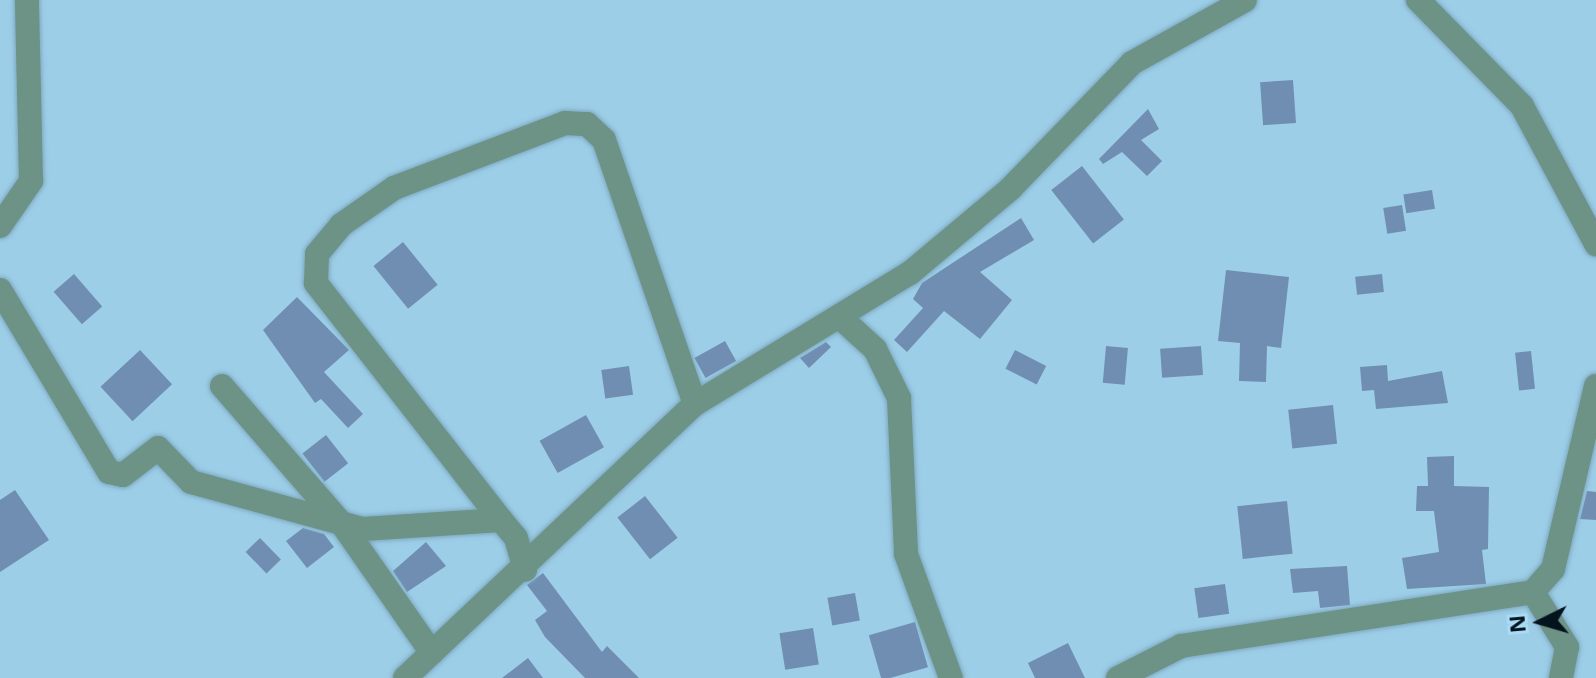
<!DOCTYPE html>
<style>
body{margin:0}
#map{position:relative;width:1596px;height:678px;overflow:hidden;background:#9dcee8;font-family:"Noto Sans",sans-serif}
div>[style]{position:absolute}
.building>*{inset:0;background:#708eb2;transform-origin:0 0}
.roads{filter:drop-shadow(0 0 2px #7ea9c0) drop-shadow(0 0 2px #7ea9c0)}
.minor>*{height:24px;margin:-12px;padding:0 12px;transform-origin:12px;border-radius:12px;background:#6c9386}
span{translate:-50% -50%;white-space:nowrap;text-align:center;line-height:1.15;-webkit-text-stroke:6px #a9dbf6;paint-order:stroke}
.north{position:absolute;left:1500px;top:582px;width:80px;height:80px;-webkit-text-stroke:6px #a9dbf6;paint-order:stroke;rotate:265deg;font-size:22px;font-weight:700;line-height:32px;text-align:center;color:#03141e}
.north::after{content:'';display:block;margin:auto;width:28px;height:36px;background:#03141e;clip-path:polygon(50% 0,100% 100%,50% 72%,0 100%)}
</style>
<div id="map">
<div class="building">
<i style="left:1293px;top:80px;width:43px;height:33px;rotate:86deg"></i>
<i style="clip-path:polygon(1148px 109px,1159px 129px,1141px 140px,1162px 161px,1147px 176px,1122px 152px,1103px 164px,1099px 159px)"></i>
<i style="left:1082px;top:166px;width:68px;height:39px;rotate:52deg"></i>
<i style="left:1432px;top:190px;width:19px;height:29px;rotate:81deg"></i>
<i style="left:1402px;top:205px;width:26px;height:19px;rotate:81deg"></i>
<i style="clip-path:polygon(1021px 218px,1034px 240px,980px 272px,1012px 300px,980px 339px,944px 311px,907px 352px,894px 340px,923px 308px,913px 299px,922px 283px)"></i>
<i style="left:403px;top:242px;width:55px;height:38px;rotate:51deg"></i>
<i style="clip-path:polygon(1226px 270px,1289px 277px,1281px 348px,1267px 346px,1266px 382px,1239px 381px,1240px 343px,1218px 341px)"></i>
<i style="left:74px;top:274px;width:43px;height:27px;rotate:49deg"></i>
<i style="left:1382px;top:274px;width:18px;height:27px;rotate:84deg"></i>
<i style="clip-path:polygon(297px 297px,349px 350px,324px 372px,363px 414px,348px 428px,321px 399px,315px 403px,263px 330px)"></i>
<i style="left:725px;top:341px;width:23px;height:35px;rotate:61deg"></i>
<i style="clip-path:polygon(826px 342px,831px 347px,809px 368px,800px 358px)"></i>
<i style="left:1106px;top:346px;width:22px;height:37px;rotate:5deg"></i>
<i style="left:1201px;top:346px;width:29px;height:41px;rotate:86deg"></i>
<i style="left:140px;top:350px;width:47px;height:54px;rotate:47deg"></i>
<i style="left:1015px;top:350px;width:35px;height:21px;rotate:27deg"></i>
<i style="left:1531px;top:351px;width:38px;height:16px;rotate:84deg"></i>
<i style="clip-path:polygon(1387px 365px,1388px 381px,1442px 371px,1448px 403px,1376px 409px,1374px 390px,1362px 391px,1360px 367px)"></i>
<i style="left:629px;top:366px;width:29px;height:28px;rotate:82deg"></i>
<i style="left:1333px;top:405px;width:39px;height:45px;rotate:84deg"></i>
<i style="left:586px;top:415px;width:37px;height:53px;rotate:61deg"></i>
<i style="left:326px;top:435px;width:36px;height:30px;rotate:52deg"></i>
<i style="clip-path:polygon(1454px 456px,1454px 486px,1489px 487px,1488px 549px,1482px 550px,1486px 584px,1407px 589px,1402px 558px,1439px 552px,1434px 511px,1416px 511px,1417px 486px,1428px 486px,1427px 457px)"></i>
<i style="clip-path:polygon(15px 490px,49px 540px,0 572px,0 500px)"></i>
<i style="clip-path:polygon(1587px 491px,1596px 492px,1596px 520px,1580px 519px)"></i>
<i style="left:645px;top:496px;width:53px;height:35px;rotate:52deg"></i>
<i style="left:1287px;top:501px;width:53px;height:50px;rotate:84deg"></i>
<i style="clip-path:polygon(303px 528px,324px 534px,334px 547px,307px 568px,286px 541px)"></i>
<i style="left:260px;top:538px;width:30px;height:20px;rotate:46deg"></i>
<i style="clip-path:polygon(426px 542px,446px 566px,407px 592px,393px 571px)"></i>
<i style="clip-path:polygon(1347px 566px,1350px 605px,1320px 608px,1318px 591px,1293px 593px,1290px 569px)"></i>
<i style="clip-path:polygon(543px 573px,602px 652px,607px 646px,639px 678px,585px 678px,545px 637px,535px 620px,547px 611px,527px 585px)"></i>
<i style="left:1225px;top:584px;width:30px;height:31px;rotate:82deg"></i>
<i style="left:855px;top:593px;width:28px;height:28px;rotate:80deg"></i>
<i style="left:915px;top:622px;width:47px;height:48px;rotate:74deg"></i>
<i style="left:813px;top:628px;width:37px;height:34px;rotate:81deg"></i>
<i style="clip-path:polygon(1068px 643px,1085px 678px,1035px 678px,1028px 663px)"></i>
<i style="clip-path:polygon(528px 658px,543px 678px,502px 678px)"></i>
</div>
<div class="roads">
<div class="minor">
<i style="left:1418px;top:0;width:148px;rotate:45.5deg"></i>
<i style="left:1522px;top:106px;width:157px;rotate:61.8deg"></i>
<i style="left:0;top:226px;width:55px;rotate:-55.4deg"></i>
<i style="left:31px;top:181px;width:181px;rotate:-91.3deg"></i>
<i style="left:0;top:290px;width:212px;rotate:59.1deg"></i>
<i style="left:109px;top:472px;width:14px;rotate:12deg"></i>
<i style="left:123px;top:475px;width:44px;rotate:-37.6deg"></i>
<i style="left:158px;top:448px;width:47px;rotate:45.9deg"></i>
<i style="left:191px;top:482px;width:178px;rotate:15.3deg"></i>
<i style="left:363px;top:529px;width:138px;rotate:-3.7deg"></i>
<i style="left:501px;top:520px;width:23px;rotate:50deg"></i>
<i style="left:516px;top:538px;width:33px;rotate:74deg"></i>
<i style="left:842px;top:319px;width:45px;rotate:42.3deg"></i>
<i style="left:875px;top:349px;width:55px;rotate:63.9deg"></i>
<i style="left:899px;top:398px;width:156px;rotate:87.4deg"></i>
<i style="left:906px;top:554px;width:132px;rotate:70.1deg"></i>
<i style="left:222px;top:386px;width:183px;rotate:49deg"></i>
<i style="left:342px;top:524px;width:157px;rotate:55.1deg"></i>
<i style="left:501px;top:520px;width:301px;rotate:-128deg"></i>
<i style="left:316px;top:283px;width:29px;rotate:-88deg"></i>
<i style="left:317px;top:254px;width:38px;rotate:-50deg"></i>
<i style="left:341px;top:225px;width:65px;rotate:-34.9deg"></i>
<i style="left:394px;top:188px;width:183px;rotate:-20.8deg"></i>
<i style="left:565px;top:123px;width:22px;rotate:3deg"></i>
<i style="left:587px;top:124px;width:23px;rotate:43deg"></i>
<i style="left:604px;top:140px;width:279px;rotate:71deg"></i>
<i style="left:1533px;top:592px;width:65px;rotate:58.3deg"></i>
<i style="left:1567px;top:647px;width:32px;rotate:101deg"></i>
<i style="left:405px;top:678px;width:399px;rotate:-43.4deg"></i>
<i style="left:695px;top:404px;width:252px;rotate:-31.4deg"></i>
<i style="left:910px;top:273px;width:131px;rotate:-40deg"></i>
<i style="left:1010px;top:189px;width:175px;rotate:-45.9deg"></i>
<i style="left:1132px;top:63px;width:129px;rotate:-29.1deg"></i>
<i style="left:1118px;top:678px;width:71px;rotate:-26.9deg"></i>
<i style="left:1181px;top:646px;width:356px;rotate:-8.7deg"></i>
<i style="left:1533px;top:592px;width:30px;rotate:-49deg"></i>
<i style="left:1553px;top:569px;width:188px;rotate:-76.8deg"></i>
</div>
</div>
<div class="north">N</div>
</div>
